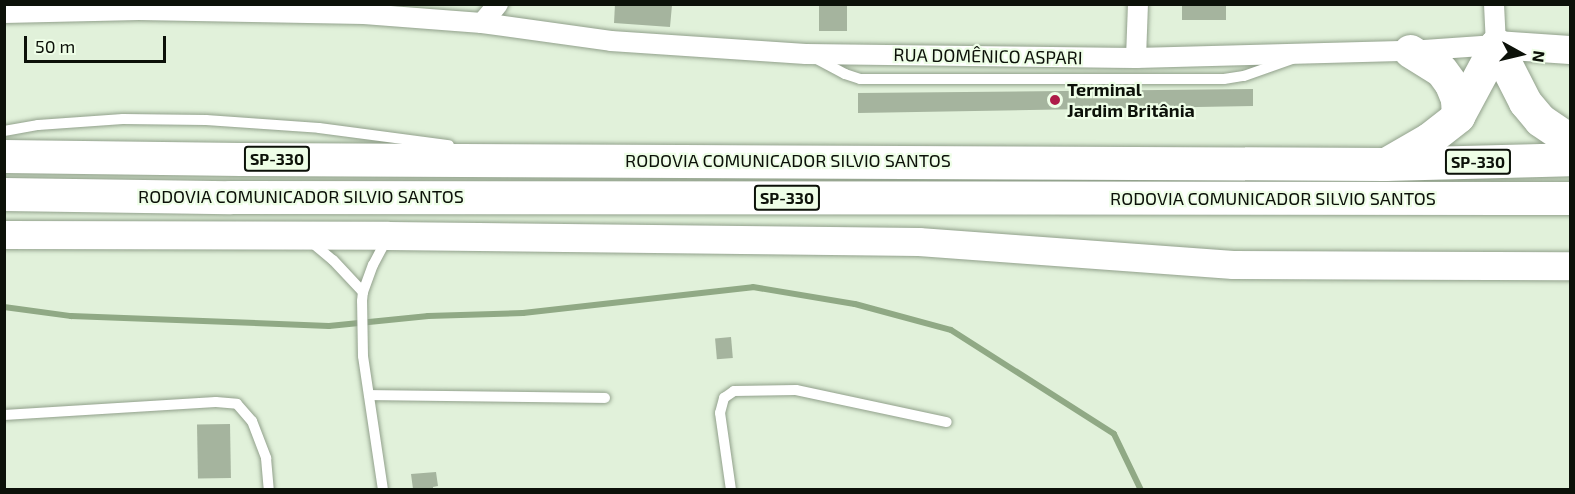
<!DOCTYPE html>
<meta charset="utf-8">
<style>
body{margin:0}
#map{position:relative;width:1575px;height:494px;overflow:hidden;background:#e1f1da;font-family:"Exo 2",sans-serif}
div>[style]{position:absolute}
.stream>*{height:6px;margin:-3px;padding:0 3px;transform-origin:3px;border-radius:3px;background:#90a985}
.building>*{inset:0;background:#a5b49e;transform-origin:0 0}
.roads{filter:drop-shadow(0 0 2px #91a08b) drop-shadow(0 0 2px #91a08b)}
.lane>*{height:10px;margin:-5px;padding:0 5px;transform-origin:5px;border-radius:5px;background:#fff}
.street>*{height:20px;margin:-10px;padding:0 10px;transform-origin:10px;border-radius:10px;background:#fff}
.secondary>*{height:28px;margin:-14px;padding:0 14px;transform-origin:14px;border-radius:14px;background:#fff}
.highway>*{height:33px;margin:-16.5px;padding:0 16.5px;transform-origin:16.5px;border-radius:16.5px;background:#fff}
.dots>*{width:16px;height:16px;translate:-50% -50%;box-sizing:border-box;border:3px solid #eefee7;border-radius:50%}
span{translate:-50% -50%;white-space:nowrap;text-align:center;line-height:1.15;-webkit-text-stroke:4.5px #eefee7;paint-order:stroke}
.shield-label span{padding:2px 4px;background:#eefee7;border:2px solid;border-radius:4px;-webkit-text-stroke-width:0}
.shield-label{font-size:16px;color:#0c1109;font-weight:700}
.street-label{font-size:18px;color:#0c1109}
.poi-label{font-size:18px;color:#0c1109;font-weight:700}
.left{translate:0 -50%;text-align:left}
.frame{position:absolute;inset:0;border:6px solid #0c1109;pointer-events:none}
.north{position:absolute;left:1491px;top:24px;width:60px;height:60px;-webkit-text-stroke:4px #eefee7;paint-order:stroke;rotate:98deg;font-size:16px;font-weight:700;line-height:24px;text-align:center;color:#0c1109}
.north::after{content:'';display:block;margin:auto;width:21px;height:27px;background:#0c1109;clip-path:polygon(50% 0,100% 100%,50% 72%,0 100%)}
.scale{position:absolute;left:24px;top:36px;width:142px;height:27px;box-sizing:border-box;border:3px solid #0c1109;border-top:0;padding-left:8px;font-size:18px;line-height:21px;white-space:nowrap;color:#0c1109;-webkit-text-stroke:4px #eefee7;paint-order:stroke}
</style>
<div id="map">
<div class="stream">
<i style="left:4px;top:307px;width:68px;rotate:7.7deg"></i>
<i style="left:71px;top:316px;width:258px;rotate:2.2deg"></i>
<i style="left:329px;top:326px;width:100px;rotate:-5.8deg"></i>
<i style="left:428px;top:316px;width:95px;rotate:-1.8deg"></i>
<i style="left:523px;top:313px;width:231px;rotate:-6.4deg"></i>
<i style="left:753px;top:287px;width:103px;rotate:9.5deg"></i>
<i style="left:855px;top:304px;width:99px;rotate:15.2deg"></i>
<i style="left:951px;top:330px;width:193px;rotate:32.5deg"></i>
<i style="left:1114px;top:434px;width:62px;rotate:64.3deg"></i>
</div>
<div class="building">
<i style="clip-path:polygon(615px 4px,672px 5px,670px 27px,614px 23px)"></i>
<i style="left:819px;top:4px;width:28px;height:27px"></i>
<i style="left:1182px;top:4px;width:44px;height:16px"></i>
<i style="clip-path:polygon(1253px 89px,1253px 106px,858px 113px,858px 93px)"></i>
<i style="left:731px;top:337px;width:21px;height:16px;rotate:85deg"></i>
<i style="left:230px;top:424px;width:54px;height:33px;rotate:89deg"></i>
<i style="clip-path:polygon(436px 472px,438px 486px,433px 487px,433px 489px,413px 489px,411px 474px)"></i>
</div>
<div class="roads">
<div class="lane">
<i style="left:815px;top:58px;width:34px;rotate:28deg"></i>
<i style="left:845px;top:74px;width:16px;rotate:18deg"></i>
<i style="left:860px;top:79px;width:364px"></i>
<i style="left:1224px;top:79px;width:20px;rotate:-9deg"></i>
<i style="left:1244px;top:76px;width:51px;rotate:-19.5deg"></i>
<i style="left:4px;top:131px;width:35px;rotate:-10deg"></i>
<i style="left:38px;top:125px;width:85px;rotate:-4deg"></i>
<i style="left:123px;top:119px;width:83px;rotate:0.7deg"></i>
<i style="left:206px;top:120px;width:113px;rotate:4deg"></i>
<i style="left:319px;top:128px;width:131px;rotate:7.5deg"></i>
<i style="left:310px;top:241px;width:30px;rotate:40deg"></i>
<i style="left:333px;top:260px;width:44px;rotate:46.8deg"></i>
<i style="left:369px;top:395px;width:236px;rotate:0.7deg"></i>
<i style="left:4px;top:415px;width:212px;rotate:-3.5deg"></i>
<i style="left:216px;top:402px;width:21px;rotate:5deg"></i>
<i style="left:237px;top:404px;width:23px;rotate:49deg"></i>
<i style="left:252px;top:421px;width:40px;rotate:69deg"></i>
<i style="left:266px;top:458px;width:32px;rotate:85deg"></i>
<i style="left:383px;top:490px;width:135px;rotate:-98.5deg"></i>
<i style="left:363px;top:356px;width:55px;rotate:-91deg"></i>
<i style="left:362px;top:301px;width:9px;rotate:-84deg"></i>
<i style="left:363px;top:292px;width:29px;rotate:-70deg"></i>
<i style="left:373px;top:265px;width:30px;rotate:-62deg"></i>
<i style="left:731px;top:490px;width:78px;rotate:-98.1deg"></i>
<i style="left:720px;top:413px;width:16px;rotate:-75deg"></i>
<i style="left:724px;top:398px;width:12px;rotate:-35deg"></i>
<i style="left:734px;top:391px;width:62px;rotate:-0.9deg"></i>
<i style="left:796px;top:390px;width:154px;rotate:12deg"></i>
</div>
<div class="street">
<i style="left:4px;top:13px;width:135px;rotate:-1.3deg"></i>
<i style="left:139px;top:10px;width:225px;rotate:1deg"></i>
<i style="left:364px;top:14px;width:118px;rotate:4.4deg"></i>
<i style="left:482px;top:23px;width:130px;rotate:7.9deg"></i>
<i style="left:611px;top:41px;width:195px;rotate:3.8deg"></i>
<i style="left:806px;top:54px;width:330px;rotate:0.7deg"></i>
<i style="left:1136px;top:58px;width:274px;rotate:-1.5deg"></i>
<i style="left:1410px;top:51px;width:86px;rotate:-4deg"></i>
<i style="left:1496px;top:45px;width:41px;rotate:-92.8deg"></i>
<i style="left:482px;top:23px;width:25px;rotate:-50deg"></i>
<i style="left:1136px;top:58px;width:54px;rotate:-87.9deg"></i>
</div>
<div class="secondary">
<i style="left:1496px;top:45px;width:74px;rotate:3.9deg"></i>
<i style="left:4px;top:235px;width:384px;rotate:0.1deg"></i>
<i style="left:388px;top:236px;width:531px;rotate:0.65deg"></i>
<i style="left:919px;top:242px;width:315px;rotate:4.2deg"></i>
<i style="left:1233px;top:265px;width:337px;rotate:0.2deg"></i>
</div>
<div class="highway">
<i style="left:1496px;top:45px;width:64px;rotate:63deg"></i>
<i style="left:1525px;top:102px;width:23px;rotate:50deg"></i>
<i style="left:1540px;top:120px;width:36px;rotate:34deg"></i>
<i style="left:1410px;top:51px;width:36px;rotate:32deg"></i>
<i style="left:1441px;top:70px;width:17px;rotate:54deg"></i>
<i style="left:1451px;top:84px;width:16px;rotate:68deg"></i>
<i style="left:1457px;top:99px;width:17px;rotate:87deg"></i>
<i style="left:4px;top:156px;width:237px;rotate:0.7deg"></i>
<i style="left:241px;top:159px;width:1144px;rotate:0.25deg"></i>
<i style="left:1385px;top:164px;width:185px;rotate:-1.5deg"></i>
<i style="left:1389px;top:162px;width:46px;rotate:-29.9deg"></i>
<i style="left:1429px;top:139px;width:37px;rotate:-38deg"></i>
<i style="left:1458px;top:116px;width:81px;rotate:-61.8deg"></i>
<i style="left:4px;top:194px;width:226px;rotate:0.8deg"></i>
<i style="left:230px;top:197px;width:1340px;rotate:0.04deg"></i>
</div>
</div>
<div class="dots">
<i style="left:1055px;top:100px;background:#ae1c48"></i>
</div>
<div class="shield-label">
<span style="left:277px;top:159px">SP-330</span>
<span style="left:1478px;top:162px">SP-330</span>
<span style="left:787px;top:198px">SP-330</span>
</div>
<div class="street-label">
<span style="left:988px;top:56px;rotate:1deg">RUA DOMÊNICO ASPARI</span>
<span style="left:788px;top:160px">RODOVIA COMUNICADOR SILVIO SANTOS</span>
<span style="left:301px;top:196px">RODOVIA COMUNICADOR SILVIO SANTOS</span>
<span style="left:1273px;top:198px">RODOVIA COMUNICADOR SILVIO SANTOS</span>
</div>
<div class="poi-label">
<span class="left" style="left:1067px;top:100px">Terminal<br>Jardim Britânia</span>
</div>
<div class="frame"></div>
<div class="north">N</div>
<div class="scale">50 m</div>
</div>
